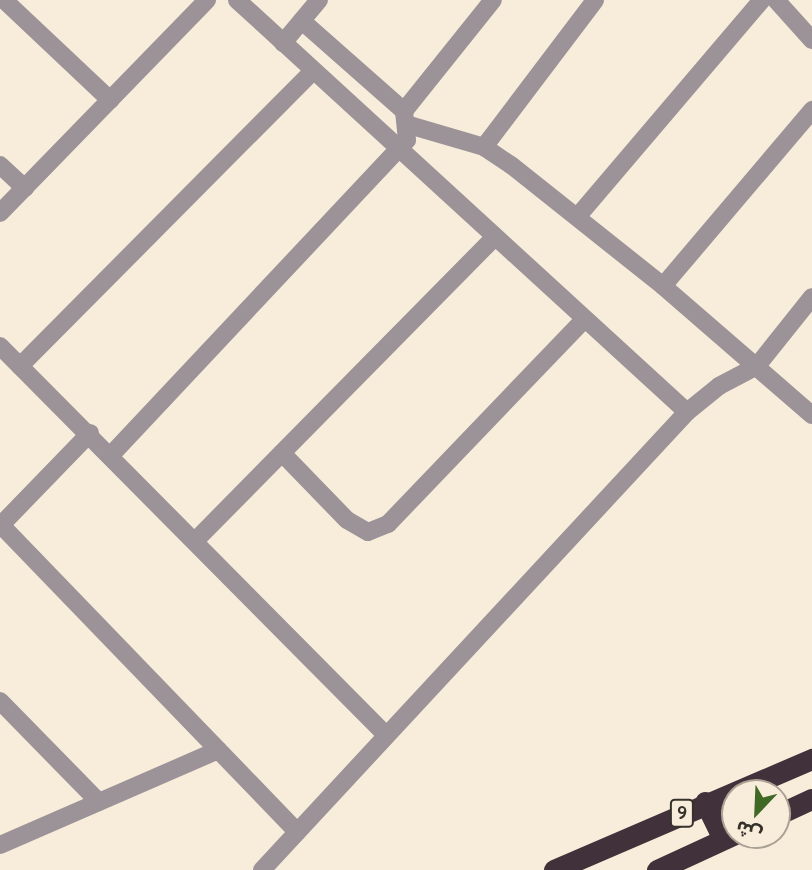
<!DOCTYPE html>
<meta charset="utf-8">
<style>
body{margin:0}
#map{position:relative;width:812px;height:870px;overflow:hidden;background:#f8ecda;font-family:Quicksand,"Noto Sans Arabic",sans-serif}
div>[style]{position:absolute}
.minor>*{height:18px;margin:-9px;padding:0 9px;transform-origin:9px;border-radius:9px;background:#9b9398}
.highway>*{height:21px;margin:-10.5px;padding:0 10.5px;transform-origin:10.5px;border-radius:10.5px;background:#40313a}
span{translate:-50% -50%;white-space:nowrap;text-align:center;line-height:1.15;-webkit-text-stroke:7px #f8ecda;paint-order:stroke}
.shield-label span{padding:2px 5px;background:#f8ecda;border:2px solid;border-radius:5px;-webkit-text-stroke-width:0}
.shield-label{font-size:18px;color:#36322b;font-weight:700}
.north{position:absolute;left:721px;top:779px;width:70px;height:70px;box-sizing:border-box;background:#f8ecda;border:2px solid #aaa294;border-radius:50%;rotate:203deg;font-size:19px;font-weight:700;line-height:28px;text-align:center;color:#36322b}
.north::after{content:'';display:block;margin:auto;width:24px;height:32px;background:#406925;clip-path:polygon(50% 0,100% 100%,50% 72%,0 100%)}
</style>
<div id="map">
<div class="minor">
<i style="left:4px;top:0;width:146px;rotate:43.3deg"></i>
<i style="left:237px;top:0;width:610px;rotate:42.48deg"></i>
<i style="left:776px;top:0;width:54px;rotate:48deg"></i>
<i style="left:283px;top:43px;width:56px;rotate:-50.1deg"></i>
<i style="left:404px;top:111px;width:142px;rotate:-51.3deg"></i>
<i style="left:409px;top:125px;width:78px;rotate:16.3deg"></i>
<i style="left:484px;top:147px;width:32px;rotate:34deg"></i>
<i style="left:511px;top:165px;width:194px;rotate:38.5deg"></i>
<i style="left:663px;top:286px;width:197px;rotate:40.9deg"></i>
<i style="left:484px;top:147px;width:184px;rotate:-52.9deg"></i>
<i style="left:0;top:165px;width:34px;rotate:43deg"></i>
<i style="left:0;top:213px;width:297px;rotate:-45.8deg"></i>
<i style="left:578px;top:216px;width:284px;rotate:-49.6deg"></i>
<i style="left:663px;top:286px;width:231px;rotate:-49.7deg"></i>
<i style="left:0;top:346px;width:548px;rotate:45.22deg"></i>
<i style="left:20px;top:366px;width:416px;rotate:-45.2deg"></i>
<i style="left:282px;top:453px;width:93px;rotate:45.9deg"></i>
<i style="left:347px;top:520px;width:24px;rotate:30deg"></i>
<i style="left:368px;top:532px;width:22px;rotate:-22deg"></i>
<i style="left:388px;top:524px;width:281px;rotate:-46.2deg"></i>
<i style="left:111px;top:455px;width:432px;rotate:-46.8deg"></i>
<i style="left:407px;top:140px;width:29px;rotate:-96deg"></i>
<i style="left:404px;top:111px;width:136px;rotate:-138.6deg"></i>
<i style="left:0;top:524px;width:428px;rotate:46deg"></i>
<i style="left:1px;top:525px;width:128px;rotate:-45.9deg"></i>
<i style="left:196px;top:540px;width:423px;rotate:-45.4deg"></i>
<i style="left:0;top:701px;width:141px;rotate:45.6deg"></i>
<i style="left:0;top:845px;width:238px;rotate:-23.5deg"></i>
<i style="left:262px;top:870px;width:625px;rotate:-47.14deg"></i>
<i style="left:687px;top:412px;width:41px;rotate:-39.1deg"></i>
<i style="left:719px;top:386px;width:43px;rotate:-27.8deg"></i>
<i style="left:757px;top:366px;width:88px;rotate:-51.4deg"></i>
</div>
<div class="highway">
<i style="left:705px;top:802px;width:41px;rotate:64.1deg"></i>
<i style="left:777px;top:815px;width:38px;rotate:-25deg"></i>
<i style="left:554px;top:870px;width:281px;rotate:-23.3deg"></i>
<i style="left:657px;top:870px;width:86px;rotate:-24.8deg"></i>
</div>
<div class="shield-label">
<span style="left:682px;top:813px">9</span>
</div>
<div class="north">ش</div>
</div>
